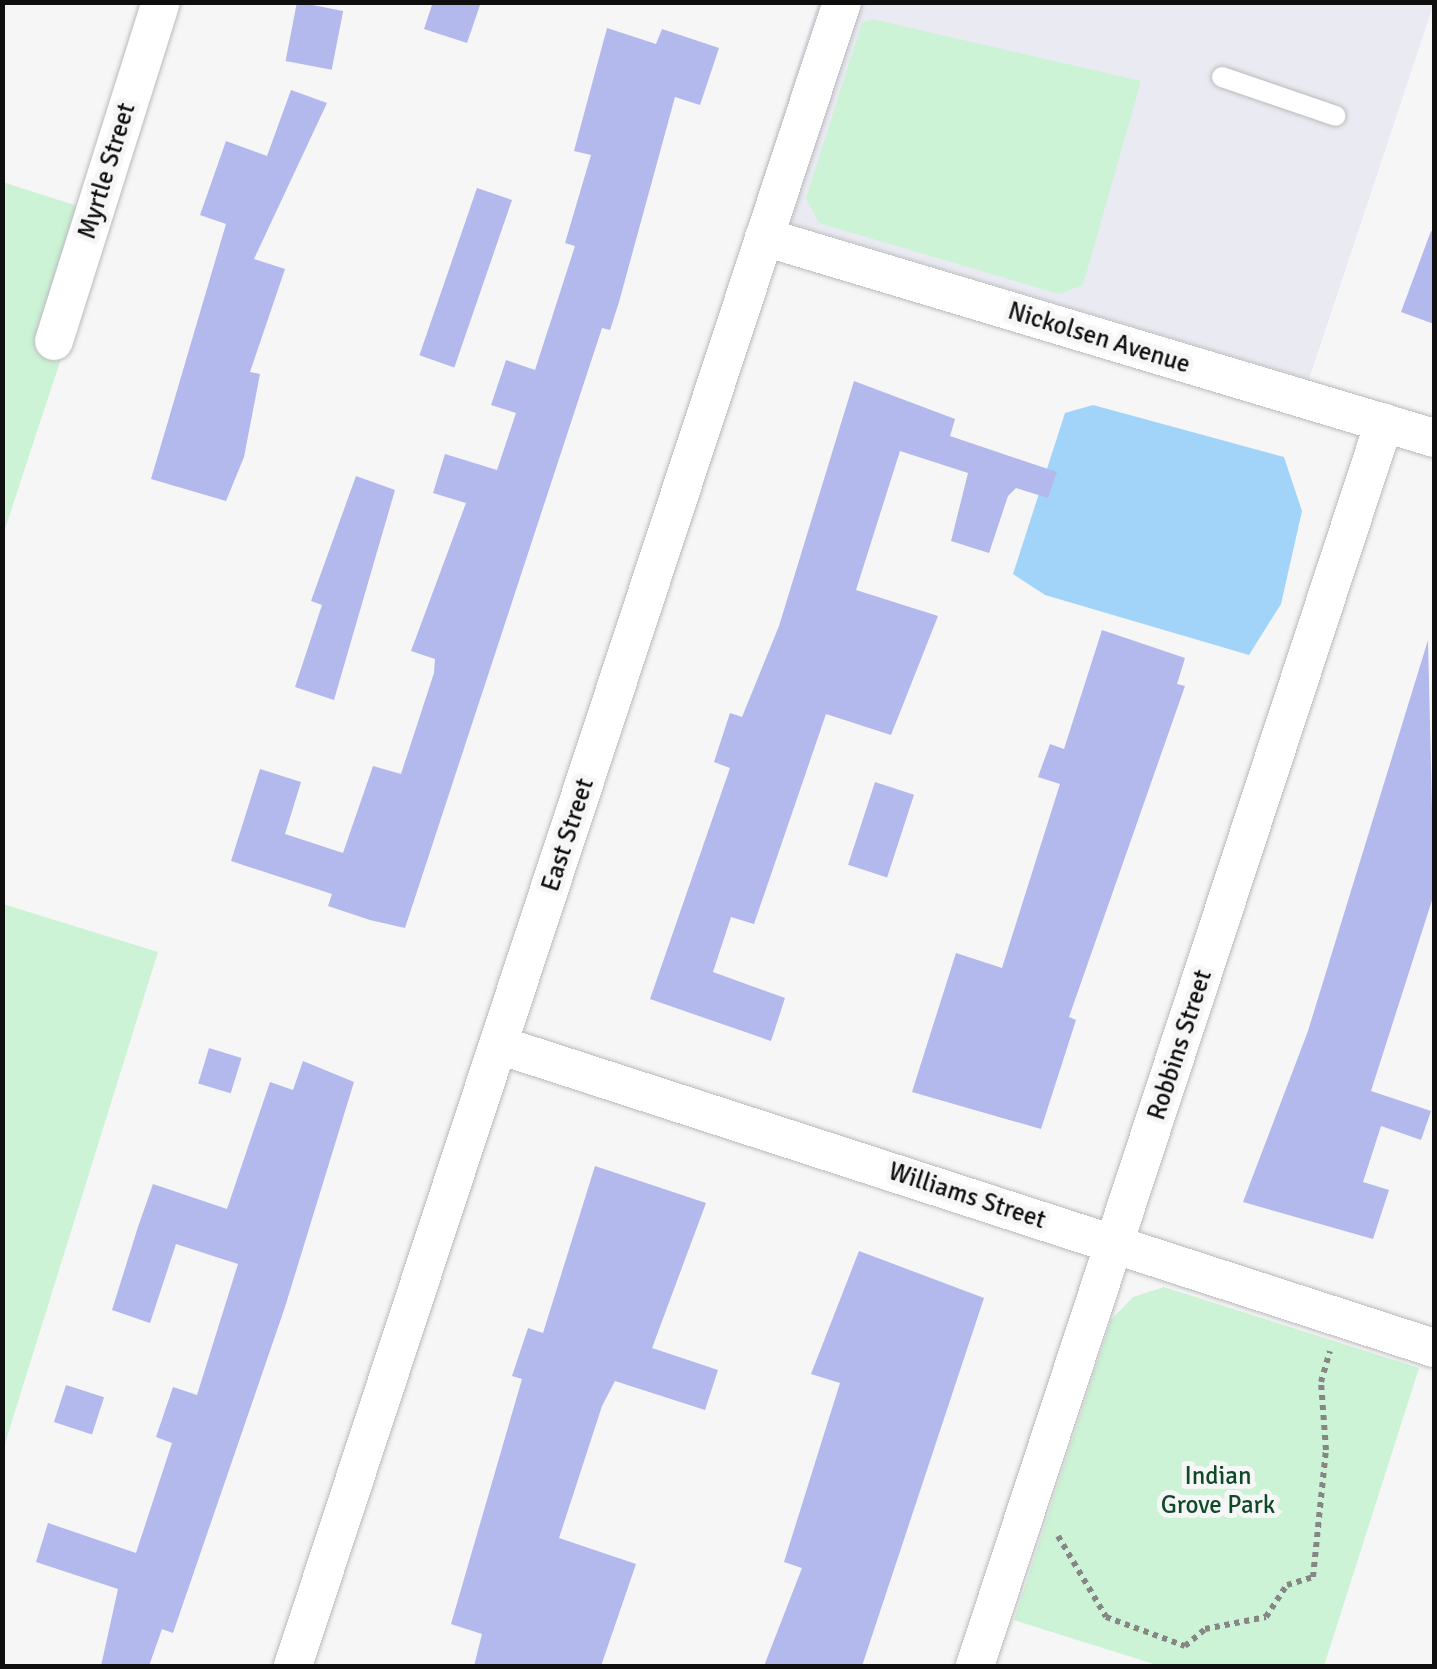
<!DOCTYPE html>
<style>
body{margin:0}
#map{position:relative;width:1437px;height:1669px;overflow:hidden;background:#f6f6f7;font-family:Signika,sans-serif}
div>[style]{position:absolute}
.built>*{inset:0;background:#e9eaf2}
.green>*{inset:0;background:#ccf3d6}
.water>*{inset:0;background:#a2d4fa}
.building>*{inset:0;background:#b3b8ed;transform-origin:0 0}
.path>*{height:6px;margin-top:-3px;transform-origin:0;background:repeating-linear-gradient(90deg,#868687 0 5px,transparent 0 10px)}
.roads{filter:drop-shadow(0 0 2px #bababc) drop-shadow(0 0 2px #bababc)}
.service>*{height:20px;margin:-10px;padding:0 10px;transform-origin:10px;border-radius:10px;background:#fff}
.minor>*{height:38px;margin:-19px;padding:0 19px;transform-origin:19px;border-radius:19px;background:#fff}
span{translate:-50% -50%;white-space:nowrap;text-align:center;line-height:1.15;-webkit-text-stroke:10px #f6f6f7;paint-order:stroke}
.street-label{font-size:25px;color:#0f0f10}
.park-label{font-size:25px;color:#0e4a28}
.frame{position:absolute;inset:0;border:5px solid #0f0f10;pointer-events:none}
</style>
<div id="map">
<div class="built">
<i style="clip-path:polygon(818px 3px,1434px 3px,1309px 379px,751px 212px)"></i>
</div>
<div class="green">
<i style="clip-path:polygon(872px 19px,1141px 81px,1083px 285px,1059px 294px,819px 223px,806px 198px,862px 23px)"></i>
<i style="clip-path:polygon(3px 182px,108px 216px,3px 535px)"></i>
<i style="clip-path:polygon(3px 904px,158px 952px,3px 1450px,2px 904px)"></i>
<i style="clip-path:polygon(1164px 1287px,1419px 1368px,1324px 1666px,1160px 1666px,1014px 1620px,1111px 1320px,1133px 1297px)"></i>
</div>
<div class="water">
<i style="clip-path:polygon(1093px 405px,1284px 457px,1302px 511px,1281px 604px,1249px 655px,1045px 595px,1013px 574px,1065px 413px)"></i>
</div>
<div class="building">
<i style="left:297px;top:2px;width:47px;height:60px;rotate:11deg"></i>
<i style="clip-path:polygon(433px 2px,481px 2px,467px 43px,424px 29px)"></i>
<i style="clip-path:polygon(607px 28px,656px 44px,662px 29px,719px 48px,700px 105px,675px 97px,619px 302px,610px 330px,602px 328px,405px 928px,370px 920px,328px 906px,332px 894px,231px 861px,260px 769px,301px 782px,285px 834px,343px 853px,373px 766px,401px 774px,434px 673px,435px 659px,411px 651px,466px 503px,433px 493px,445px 454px,497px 470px,516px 413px,491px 405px,506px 360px,535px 370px,575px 246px,565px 243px,591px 155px,574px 151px)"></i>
<i style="clip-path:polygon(291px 90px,327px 103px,254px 259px,285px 269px,250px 372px,260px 374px,244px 457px,226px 501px,151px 479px,226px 224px,200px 215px,226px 141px,267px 156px)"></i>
<i style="left:477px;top:188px;width:37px;height:177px;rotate:19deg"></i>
<i style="clip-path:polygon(1431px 231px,1434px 232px,1434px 324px,1401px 312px)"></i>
<i style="clip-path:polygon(854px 381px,955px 419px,950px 436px,1057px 472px,1048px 498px,1016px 488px,1008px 496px,989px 553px,951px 541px,968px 473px,900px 451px,856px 590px,938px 616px,891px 735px,826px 714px,754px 924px,731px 917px,713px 972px,785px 998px,771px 1041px,650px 999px,730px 768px,714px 762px,730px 713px,742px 717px,779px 626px)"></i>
<i style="clip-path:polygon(356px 476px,395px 490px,334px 700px,295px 687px,322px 605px,311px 601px)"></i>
<i style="clip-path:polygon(1102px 630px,1185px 658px,1177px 684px,1185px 686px,1069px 1017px,1076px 1020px,1041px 1129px,912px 1092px,956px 953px,1002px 968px,1060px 784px,1038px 777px,1050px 744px,1064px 749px)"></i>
<i style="clip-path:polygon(1428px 640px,1434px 894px,1371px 1091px,1431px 1111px,1421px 1140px,1381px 1126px,1363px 1182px,1389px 1190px,1373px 1239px,1243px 1202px,1308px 1031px)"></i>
<i style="left:875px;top:782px;width:41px;height:87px;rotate:18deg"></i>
<i style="left:209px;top:1048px;width:34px;height:37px;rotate:17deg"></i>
<i style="clip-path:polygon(303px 1061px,354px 1082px,285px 1307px,173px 1633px,162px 1629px,149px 1666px,101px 1666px,118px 1589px,36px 1562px,48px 1523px,136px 1553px,172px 1443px,156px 1437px,173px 1387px,197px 1395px,238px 1264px,176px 1244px,150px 1323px,112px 1310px,138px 1227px,153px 1184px,227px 1209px,270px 1082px,293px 1090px)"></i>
<i style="clip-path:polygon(595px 1166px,706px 1203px,652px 1348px,718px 1370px,705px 1410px,615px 1381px,602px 1406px,559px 1538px,636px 1564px,601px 1666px,474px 1666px,482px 1634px,451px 1624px,522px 1379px,512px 1376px,528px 1328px,543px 1333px)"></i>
<i style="clip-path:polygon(859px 1251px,984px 1298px,862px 1666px,764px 1666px,802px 1568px,784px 1562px,840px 1383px,811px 1374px)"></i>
<i style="left:66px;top:1385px;width:40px;height:39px;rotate:18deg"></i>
</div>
<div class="path">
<i style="left:1058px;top:1536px;width:94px;rotate:59.3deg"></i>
<i style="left:1106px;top:1617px;width:84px;rotate:20.2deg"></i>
<i style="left:1185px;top:1646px;width:26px;rotate:-40deg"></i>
<i style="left:1205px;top:1629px;width:62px;rotate:-11.1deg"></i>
<i style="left:1266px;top:1617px;width:38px;rotate:-57deg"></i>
<i style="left:1287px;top:1585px;width:27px;rotate:-17deg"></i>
<i style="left:1313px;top:1577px;width:128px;rotate:-84.2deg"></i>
<i style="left:1326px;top:1450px;width:68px;rotate:-94.2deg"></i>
<i style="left:1321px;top:1382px;width:32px;rotate:-74deg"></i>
</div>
<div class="roads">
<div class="service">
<i style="left:1222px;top:77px;width:120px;rotate:18.9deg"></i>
</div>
<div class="minor">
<i style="left:764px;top:237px;width:700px;rotate:16.7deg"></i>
<i style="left:54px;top:341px;width:355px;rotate:-72.5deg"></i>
<i style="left:499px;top:1045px;width:983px;rotate:17.96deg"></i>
<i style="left:293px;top:1666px;width:1752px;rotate:-71.74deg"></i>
<i style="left:975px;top:1666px;width:1309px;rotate:-71.79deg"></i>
</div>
</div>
<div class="street-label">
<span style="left:107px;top:171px;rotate:-73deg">Myrtle Street</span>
<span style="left:1099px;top:338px;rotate:17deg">Nickolsen Avenue</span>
<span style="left:568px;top:835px;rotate:-72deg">East Street</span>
<span style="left:1180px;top:1045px;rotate:-72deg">Robbins Street</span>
<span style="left:967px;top:1196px;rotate:18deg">Williams Street</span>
</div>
<div class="park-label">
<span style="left:1218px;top:1491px">Indian<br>Grove Park</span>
</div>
<div class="frame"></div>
</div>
